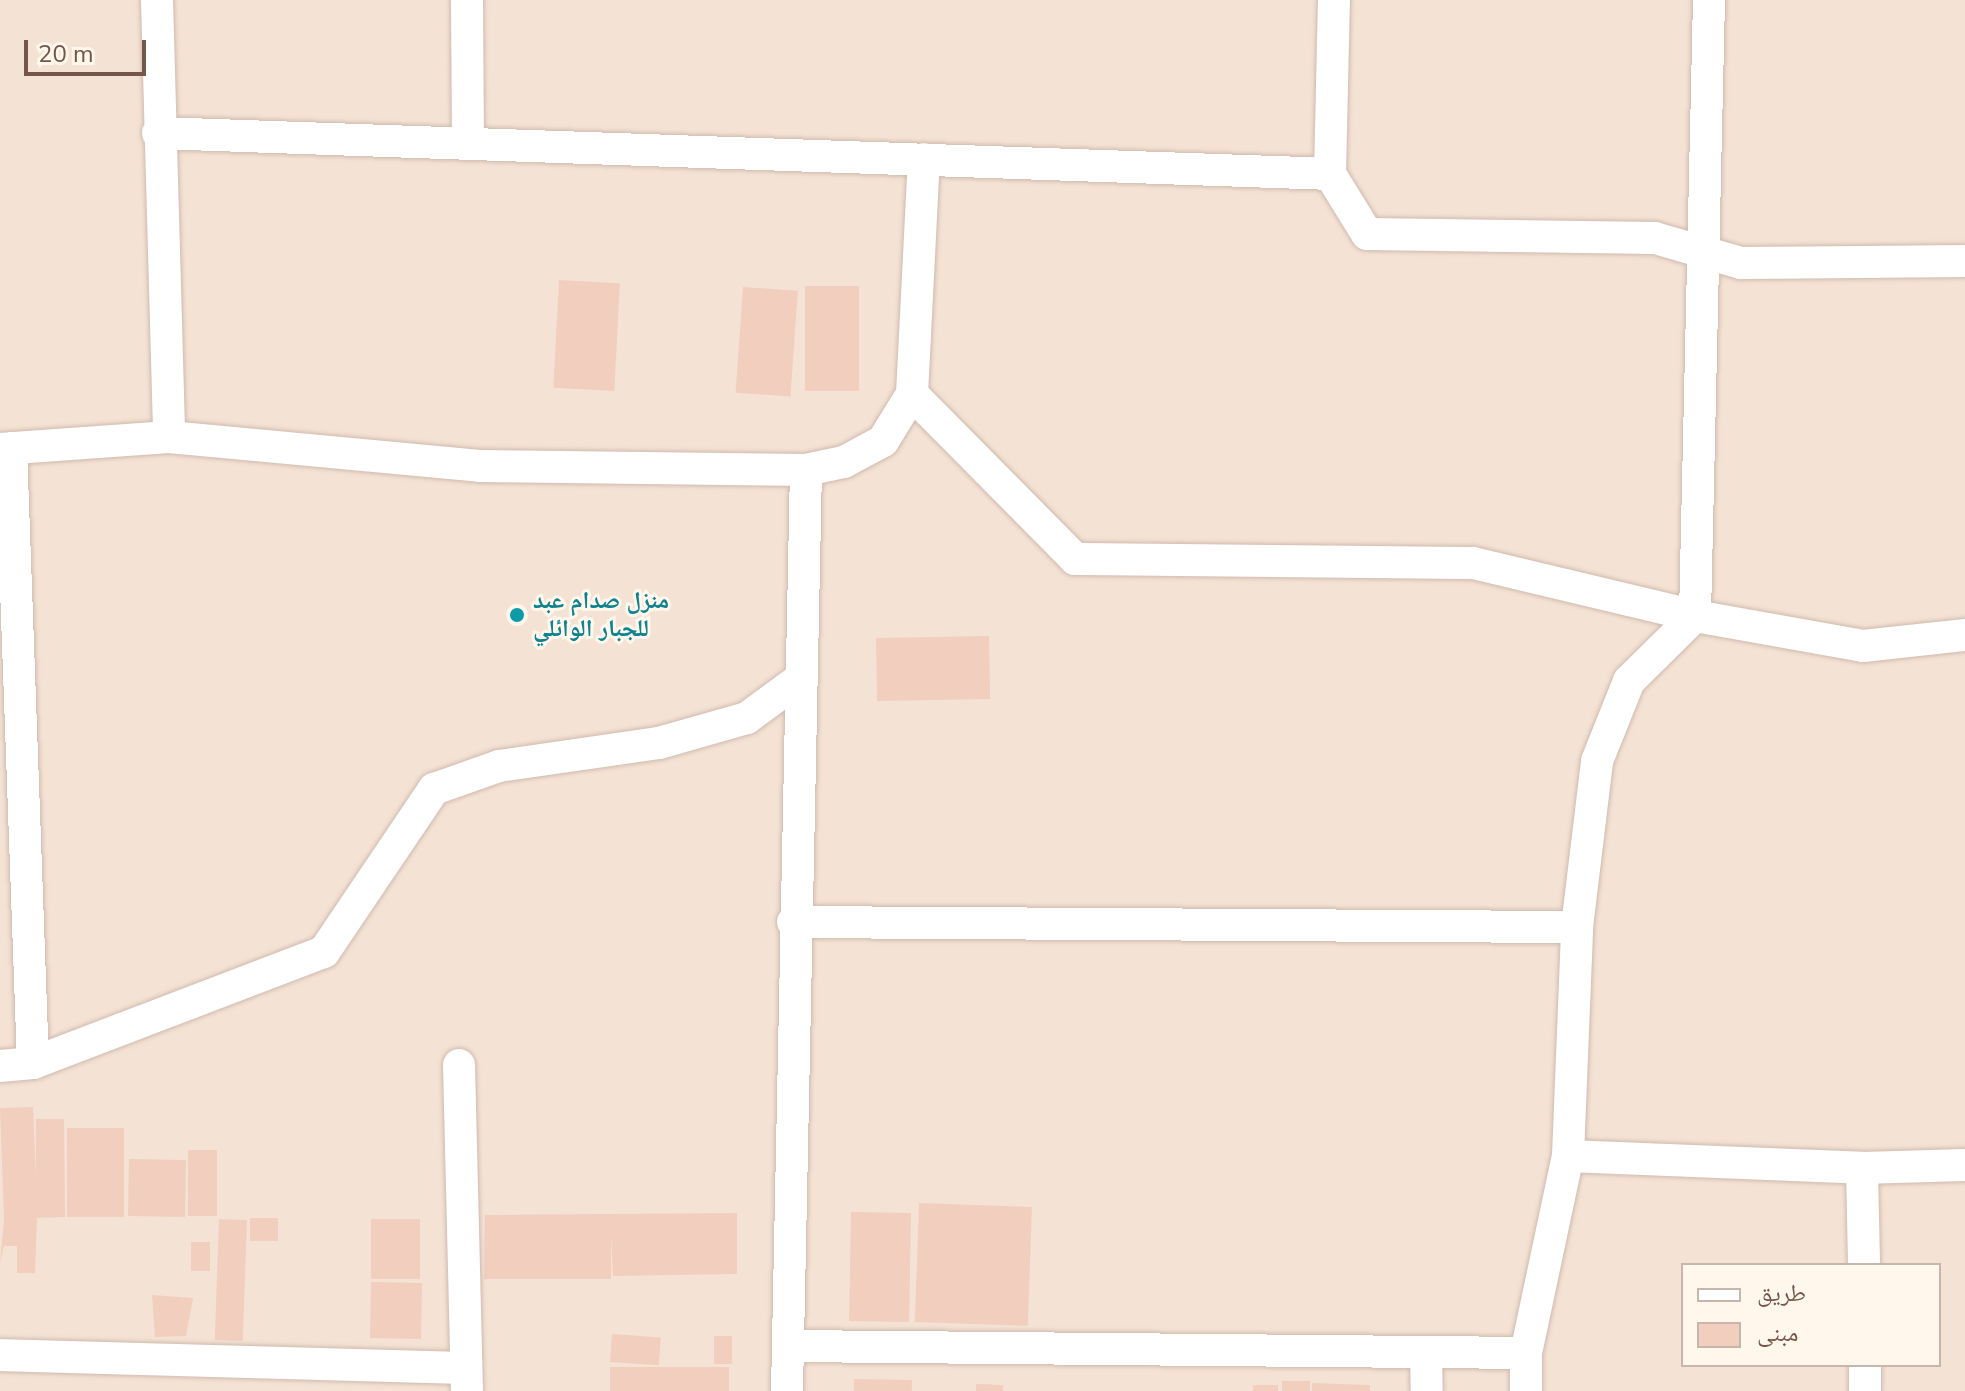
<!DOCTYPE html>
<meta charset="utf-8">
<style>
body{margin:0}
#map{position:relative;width:1965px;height:1391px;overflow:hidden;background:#fcf2e6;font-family:"Nunito Sans","Noto Naskh Arabic",sans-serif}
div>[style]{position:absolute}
.residential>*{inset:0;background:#f4e3d4}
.building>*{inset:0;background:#f1cebe;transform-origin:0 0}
.roads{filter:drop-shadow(0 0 2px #d0baaf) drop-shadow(0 0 2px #d0baaf)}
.minor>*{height:32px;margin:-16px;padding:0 16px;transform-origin:16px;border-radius:16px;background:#fff}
.dots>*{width:22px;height:22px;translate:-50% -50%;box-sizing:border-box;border:4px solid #fff6ec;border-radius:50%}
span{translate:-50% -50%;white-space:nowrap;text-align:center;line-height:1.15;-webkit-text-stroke:6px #fff6ec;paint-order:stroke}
.culture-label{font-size:24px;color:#0d838f;font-weight:700}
.left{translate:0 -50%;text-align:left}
.legend{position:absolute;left:1681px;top:1263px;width:260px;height:104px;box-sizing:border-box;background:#fff6ec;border:2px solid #c8b6ac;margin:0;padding:10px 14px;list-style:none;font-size:24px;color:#75564b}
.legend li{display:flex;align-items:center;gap:16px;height:40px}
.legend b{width:40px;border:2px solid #c8b6ac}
.scale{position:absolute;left:24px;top:40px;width:122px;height:36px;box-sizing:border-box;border:4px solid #75564b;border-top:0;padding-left:10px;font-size:24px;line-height:28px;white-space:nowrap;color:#75564b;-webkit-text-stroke:6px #fff6ec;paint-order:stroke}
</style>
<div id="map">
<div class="residential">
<i style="clip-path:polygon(evenodd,0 0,1965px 0,1965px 1391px,0 1391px,0 0,1683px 1265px,1939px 1265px,1939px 1365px,1683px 1365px,1683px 1265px)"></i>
</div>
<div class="building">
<i style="left:559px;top:280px;width:61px;height:108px;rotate:3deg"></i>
<i style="left:805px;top:286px;width:54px;height:105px"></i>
<i style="left:743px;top:287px;width:55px;height:106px;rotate:4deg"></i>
<i style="left:989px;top:636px;width:63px;height:113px;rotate:89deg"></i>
<i style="clip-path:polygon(33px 1107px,36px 1177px,36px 1119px,64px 1119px,65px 1217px,37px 1218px,35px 1273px,17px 1273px,17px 1246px,4px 1246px,0 1263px,4px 1219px,0 1108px)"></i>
<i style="left:67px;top:1128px;width:57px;height:89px"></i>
<i style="left:188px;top:1150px;width:29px;height:66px"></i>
<i style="left:129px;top:1159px;width:57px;height:57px;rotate:1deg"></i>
<i style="left:919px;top:1203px;width:113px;height:119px;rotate:2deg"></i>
<i style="left:851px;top:1212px;width:60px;height:109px;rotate:1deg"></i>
<i style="clip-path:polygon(737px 1213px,737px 1274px,613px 1276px,611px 1236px,611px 1279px,484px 1279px,485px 1215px)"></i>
<i style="left:250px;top:1218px;width:28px;height:23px"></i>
<i style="left:219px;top:1219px;width:28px;height:121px;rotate:2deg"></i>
<i style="left:371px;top:1219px;width:49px;height:60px"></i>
<i style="left:191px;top:1242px;width:19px;height:29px"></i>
<i style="left:371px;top:1282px;width:51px;height:56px;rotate:1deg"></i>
<i style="clip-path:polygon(152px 1295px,193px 1298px,186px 1336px,155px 1337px)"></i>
<i style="left:612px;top:1334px;width:49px;height:28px;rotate:4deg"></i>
<i style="left:714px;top:1336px;width:18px;height:28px"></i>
<i style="left:610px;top:1367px;width:119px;height:24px"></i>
<i style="left:854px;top:1379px;width:58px;height:12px;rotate:1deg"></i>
<i style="left:1282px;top:1381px;width:28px;height:10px"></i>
<i style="clip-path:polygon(1312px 1383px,1370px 1385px,1370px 1391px,1312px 1391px)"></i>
<i style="clip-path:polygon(976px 1384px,1003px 1385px,1003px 1391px,976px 1391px)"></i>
<i style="left:1253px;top:1385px;width:25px;height:6px"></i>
</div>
<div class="roads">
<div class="minor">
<i style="left:157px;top:0;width:437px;rotate:88.4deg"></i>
<i style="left:467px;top:0;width:144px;rotate:89.6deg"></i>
<i style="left:158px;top:133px;width:1173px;rotate:2deg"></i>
<i style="left:1330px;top:174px;width:70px;rotate:58.3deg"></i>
<i style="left:1367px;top:234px;width:288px;rotate:0.8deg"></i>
<i style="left:1655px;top:238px;width:90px;rotate:16.2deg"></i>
<i style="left:1741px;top:263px;width:224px;rotate:-0.5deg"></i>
<i style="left:1330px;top:174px;width:174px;rotate:-88.7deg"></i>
<i style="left:912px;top:394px;width:232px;rotate:45.3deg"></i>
<i style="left:1075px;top:559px;width:398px;rotate:0.6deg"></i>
<i style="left:1473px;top:563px;width:228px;rotate:13.4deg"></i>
<i style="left:1695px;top:616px;width:171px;rotate:10.1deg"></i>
<i style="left:1863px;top:646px;width:103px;rotate:-6.2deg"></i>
<i style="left:0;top:449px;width:169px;rotate:-4.1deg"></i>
<i style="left:169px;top:437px;width:312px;rotate:5.3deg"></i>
<i style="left:480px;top:466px;width:326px;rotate:0.7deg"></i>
<i style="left:806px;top:470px;width:39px;rotate:-12deg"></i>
<i style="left:844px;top:462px;width:44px;rotate:-28.3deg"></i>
<i style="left:883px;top:441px;width:55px;rotate:-58.3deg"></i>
<i style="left:912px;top:394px;width:235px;rotate:-87.1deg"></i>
<i style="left:793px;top:922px;width:784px;rotate:0.37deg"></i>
<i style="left:33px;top:1063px;width:311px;rotate:-20.9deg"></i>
<i style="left:324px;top:952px;width:197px;rotate:-56deg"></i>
<i style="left:434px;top:789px;width:69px;rotate:-19.5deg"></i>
<i style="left:499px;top:766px;width:162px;rotate:-8.2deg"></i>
<i style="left:659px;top:743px;width:91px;rotate:-15.9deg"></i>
<i style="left:747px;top:718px;width:66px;rotate:-36.3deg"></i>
<i style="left:459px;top:1065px;width:326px;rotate:88.6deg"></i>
<i style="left:0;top:1066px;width:33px;rotate:-5deg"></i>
<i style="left:33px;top:1063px;width:615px;rotate:-92.05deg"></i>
<i style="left:1568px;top:1156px;width:294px;rotate:2.3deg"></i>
<i style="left:1862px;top:1168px;width:103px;rotate:-1.7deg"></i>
<i style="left:1862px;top:1168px;width:97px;rotate:88.8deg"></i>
<i style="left:788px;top:1346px;width:738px;rotate:0.54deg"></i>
<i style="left:1426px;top:1352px;width:39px;rotate:89deg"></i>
<i style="left:0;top:1355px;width:466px;rotate:1.6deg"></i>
<i style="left:1865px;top:1365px;width:26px;rotate:90deg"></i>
<i style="left:787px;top:1391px;width:921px;rotate:-88.82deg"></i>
<i style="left:1526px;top:1391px;width:38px;rotate:-90deg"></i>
<i style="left:1526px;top:1353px;width:201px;rotate:-78deg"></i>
<i style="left:1568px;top:1156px;width:229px;rotate:-87.7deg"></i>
<i style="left:1577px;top:927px;width:167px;rotate:-83.1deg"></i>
<i style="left:1597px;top:761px;width:86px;rotate:-68.2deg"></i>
<i style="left:1629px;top:681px;width:93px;rotate:-44.6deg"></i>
<i style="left:1695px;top:616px;width:616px;rotate:-88.7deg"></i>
</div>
</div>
<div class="dots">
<i style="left:517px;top:615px;background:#0f9aa8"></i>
</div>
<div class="culture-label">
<span class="left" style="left:533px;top:615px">منزل صدام عبد<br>للجبار الوائلي</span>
</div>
<ul class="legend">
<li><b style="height:10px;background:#fff"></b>طريق</li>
<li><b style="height:22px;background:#f1cebe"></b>مبنى</li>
</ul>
<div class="scale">20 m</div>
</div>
